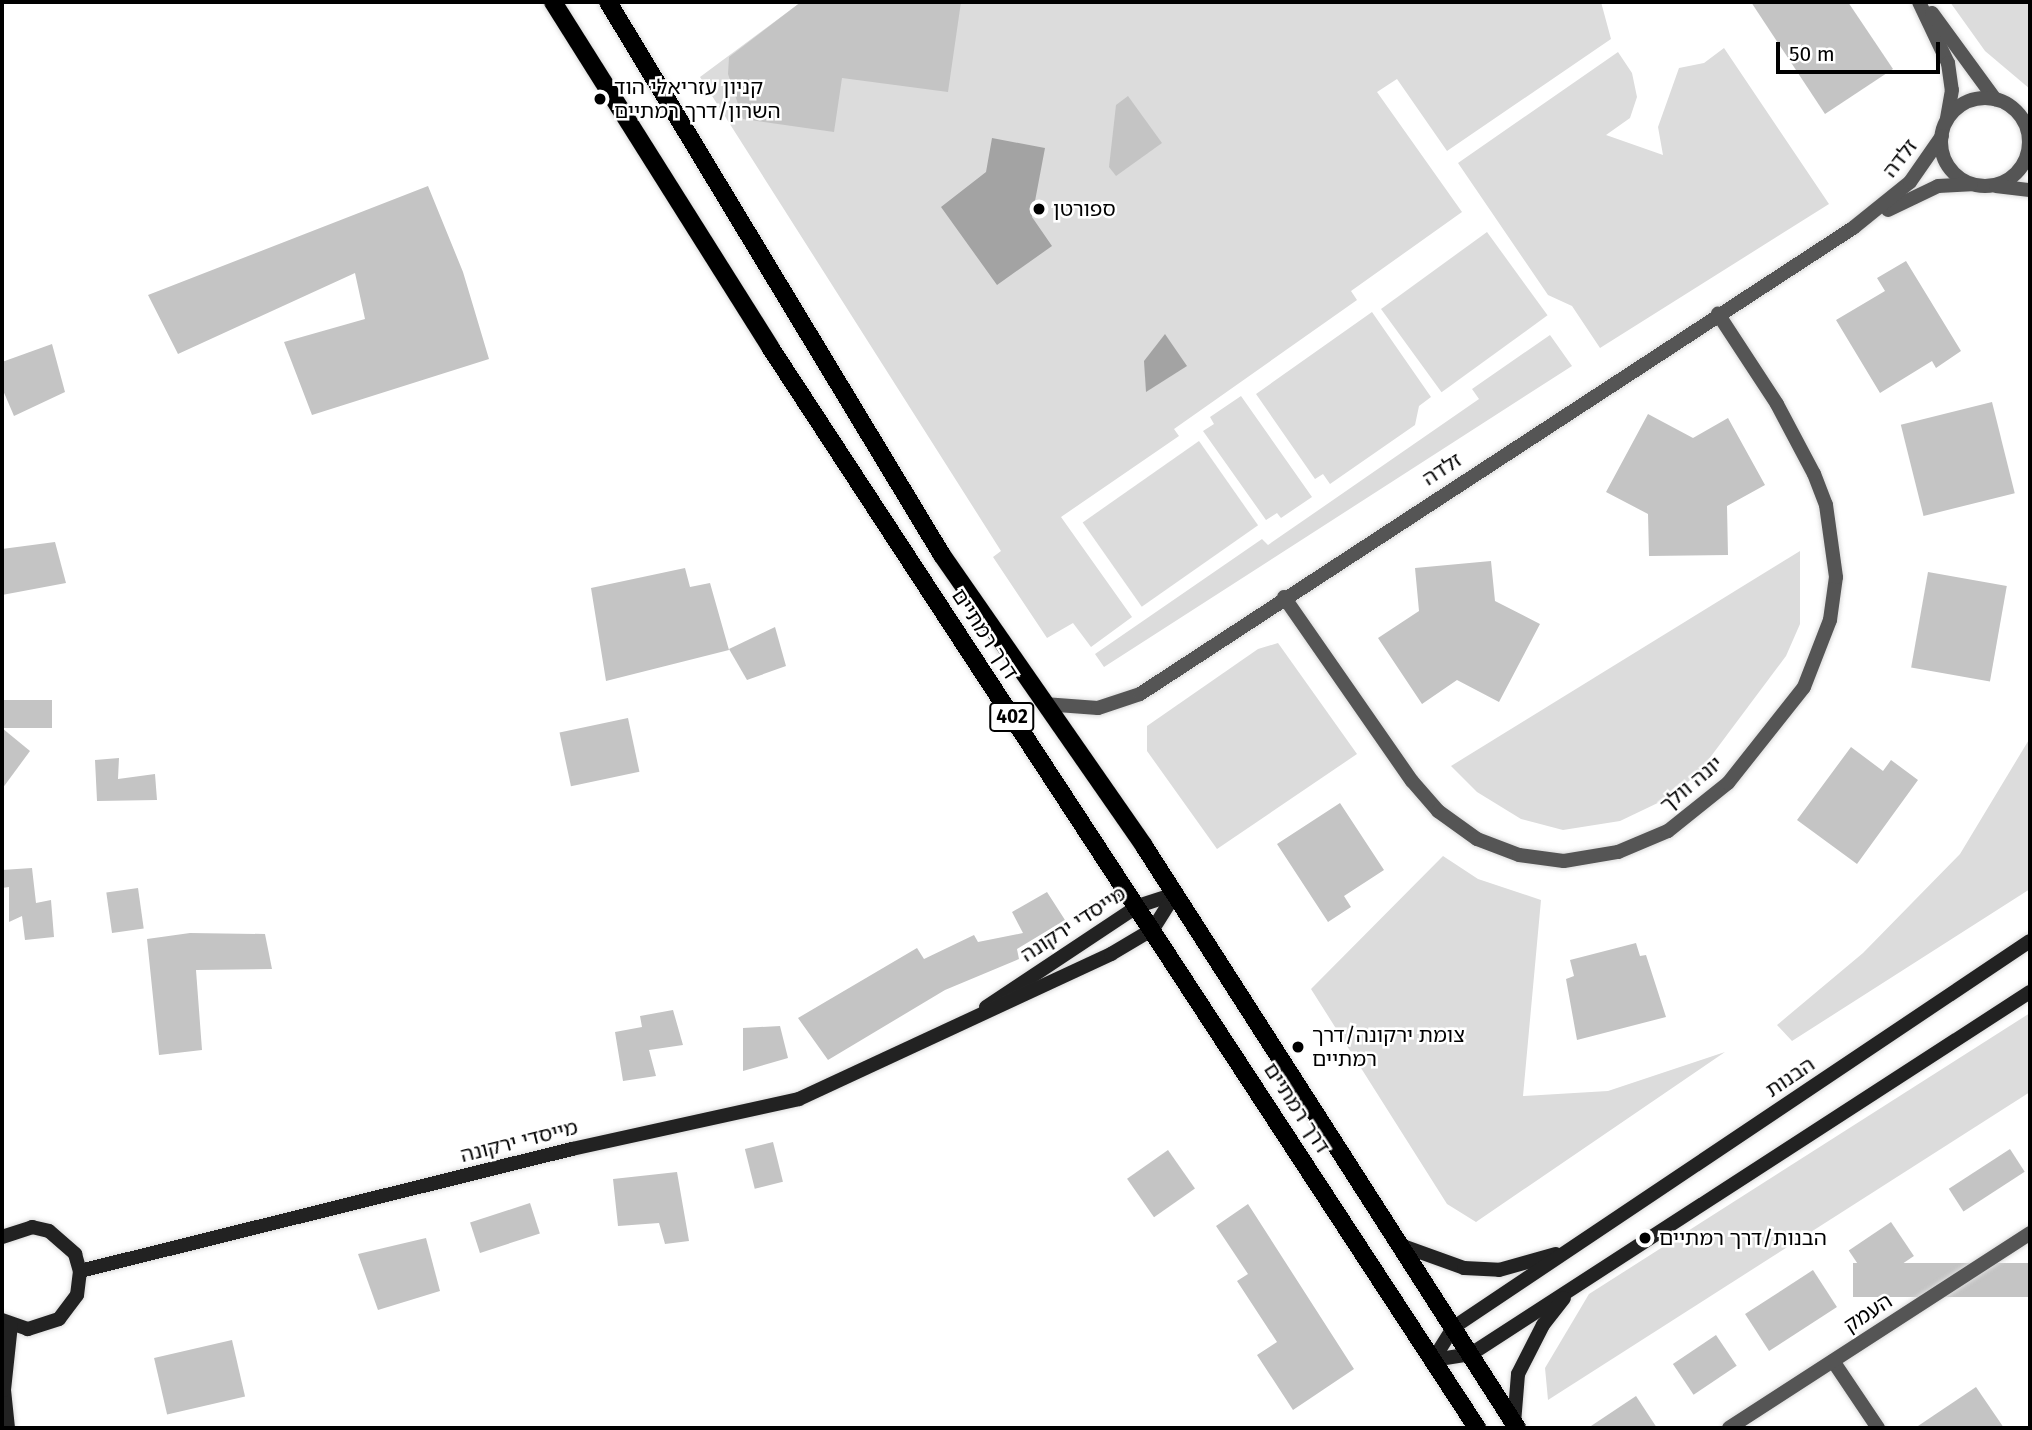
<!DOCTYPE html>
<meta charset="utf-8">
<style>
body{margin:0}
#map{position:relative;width:2032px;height:1430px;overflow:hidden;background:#fff;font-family:"Fira Sans","Noto Sans Hebrew",sans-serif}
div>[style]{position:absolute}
.green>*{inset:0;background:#dcdcdc;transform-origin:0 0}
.water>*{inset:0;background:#a3a3a3}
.building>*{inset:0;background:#c4c4c4;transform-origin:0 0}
.roads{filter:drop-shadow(0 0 2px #dbdbdb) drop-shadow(0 0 2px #dbdbdb)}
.street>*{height:14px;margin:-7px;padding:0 7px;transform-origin:7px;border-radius:7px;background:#555}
.street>.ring{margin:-7px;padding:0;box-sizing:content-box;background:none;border:14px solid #555;border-radius:50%}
.secondary>*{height:14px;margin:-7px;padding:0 7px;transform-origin:7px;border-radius:7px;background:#222}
.primary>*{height:18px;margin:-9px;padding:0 9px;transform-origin:9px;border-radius:9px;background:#000}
.dots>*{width:19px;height:19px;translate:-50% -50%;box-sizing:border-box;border:4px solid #fff;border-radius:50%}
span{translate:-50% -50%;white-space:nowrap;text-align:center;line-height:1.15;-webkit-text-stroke:5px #fff;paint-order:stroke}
.shield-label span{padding:2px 5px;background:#fff;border:2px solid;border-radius:5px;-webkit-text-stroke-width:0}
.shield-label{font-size:19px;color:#000;font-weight:700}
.poi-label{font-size:21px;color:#000}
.left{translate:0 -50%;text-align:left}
.street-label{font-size:21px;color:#000}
.frame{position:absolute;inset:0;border:4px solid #000;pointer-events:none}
.scale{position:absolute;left:1776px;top:42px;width:164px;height:32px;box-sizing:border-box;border:4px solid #000;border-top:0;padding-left:9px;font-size:21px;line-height:24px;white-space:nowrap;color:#000;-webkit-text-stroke:5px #fff;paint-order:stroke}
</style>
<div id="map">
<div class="green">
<i style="clip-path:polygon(801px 2px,1601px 2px,1611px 39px,1447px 151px,1397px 79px,1377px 92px,1462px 212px,1351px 291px,1357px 300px,1174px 429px,1179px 436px,1061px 517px,1132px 617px,1091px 647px,1073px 623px,1047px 638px,993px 557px,1001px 551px,700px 77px)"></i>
<i style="clip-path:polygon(1950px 2px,2030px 2px,2030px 89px,1985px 51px)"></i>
<i style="clip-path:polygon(1724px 48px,1829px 204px,1600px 348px,1572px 306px,1548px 295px,1458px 163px,1618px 52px,1632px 73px,1637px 97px,1630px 118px,1606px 135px,1663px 155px,1658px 127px,1679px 68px,1704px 63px)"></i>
<i style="left:1487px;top:232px;width:103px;height:131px;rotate:54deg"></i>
<i style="clip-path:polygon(1372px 312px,1431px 397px,1419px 406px,1415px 425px,1330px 484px,1323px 474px,1315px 479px,1256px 394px)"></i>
<i style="clip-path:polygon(1550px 335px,1572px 366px,1104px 667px,1095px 654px,1262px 539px,1268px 545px,1479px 399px,1472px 389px)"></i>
<i style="clip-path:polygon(1241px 396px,1312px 497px,1281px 518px,1277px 513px,1266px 520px,1203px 431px,1214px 424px,1210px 417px)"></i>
<i style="left:1199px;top:441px;width:103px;height:142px;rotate:55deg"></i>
<i style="clip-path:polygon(1800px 551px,1800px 624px,1786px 656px,1697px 775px,1664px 800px,1620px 821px,1563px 830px,1521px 819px,1477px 792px,1451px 766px)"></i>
<i style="clip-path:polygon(1278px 643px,1357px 754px,1217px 849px,1147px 751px,1147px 726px,1258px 649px)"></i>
<i style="clip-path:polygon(2030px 738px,2030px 889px,1792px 1041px,1777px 1025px,1863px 953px,1960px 854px)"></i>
<i style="clip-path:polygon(1443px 856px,1478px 879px,1541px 900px,1523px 1096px,1608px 1091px,1725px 1052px,1476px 1222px,1447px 1204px,1311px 989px)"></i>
<i style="clip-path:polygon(2030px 1013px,2030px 1092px,1548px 1400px,1545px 1368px,1589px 1294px)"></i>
</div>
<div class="water">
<i style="clip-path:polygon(992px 138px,1045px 148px,1032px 217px,1052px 246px,997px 285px,941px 207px,986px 172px)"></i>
<i style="clip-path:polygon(1165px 334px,1187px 366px,1146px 392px,1144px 361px)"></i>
</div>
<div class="building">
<i style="clip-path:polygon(801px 2px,961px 2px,948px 92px,842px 78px,834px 132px,743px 119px,728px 74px,729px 57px)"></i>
<i style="clip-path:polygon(1751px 2px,1848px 2px,1893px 69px,1825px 114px)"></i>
<i style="clip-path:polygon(1128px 96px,1162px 143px,1116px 176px,1109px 167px,1116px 105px)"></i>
<i style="clip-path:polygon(428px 186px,463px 272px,489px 359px,312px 415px,284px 342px,365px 319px,355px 273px,178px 354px,148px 295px)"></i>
<i style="clip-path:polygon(1906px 261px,1961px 351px,1936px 368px,1932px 361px,1880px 393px,1836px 320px,1885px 291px,1877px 278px)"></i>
<i style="clip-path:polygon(52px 344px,65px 392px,14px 416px,2px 388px,2px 362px)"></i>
<i style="left:1992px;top:402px;width:94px;height:94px;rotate:76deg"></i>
<i style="clip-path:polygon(1648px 414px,1693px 438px,1728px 418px,1765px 485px,1727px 506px,1728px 555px,1649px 556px,1648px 514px,1606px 492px)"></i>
<i style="clip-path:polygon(55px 542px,66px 583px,2px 595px,2px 549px)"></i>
<i style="clip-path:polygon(1491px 561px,1495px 601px,1540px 624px,1499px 702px,1457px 680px,1422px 704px,1378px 638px,1419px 611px,1415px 568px)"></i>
<i style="clip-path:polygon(685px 568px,690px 587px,710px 583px,729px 650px,606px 681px,591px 588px)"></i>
<i style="left:1928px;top:572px;width:80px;height:97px;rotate:10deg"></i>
<i style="clip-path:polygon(775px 627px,786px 666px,747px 680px,729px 649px)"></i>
<i style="left:2px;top:700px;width:50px;height:28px"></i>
<i style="left:628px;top:718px;width:55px;height:70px;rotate:78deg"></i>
<i style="clip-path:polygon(2px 728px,30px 751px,2px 789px)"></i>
<i style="clip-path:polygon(1851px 747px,1883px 771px,1891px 760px,1918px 780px,1857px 864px,1797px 820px)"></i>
<i style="clip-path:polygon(119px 758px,118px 779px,155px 774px,157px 800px,97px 801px,95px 760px)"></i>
<i style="clip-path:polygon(1340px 803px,1384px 870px,1344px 896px,1351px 907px,1328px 922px,1277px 844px)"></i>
<i style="clip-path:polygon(32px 868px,36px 903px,51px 900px,54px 937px,25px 940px,22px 916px,9px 922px,9px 887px,2px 888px,2px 870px)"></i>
<i style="left:138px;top:888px;width:41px;height:32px;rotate:82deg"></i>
<i style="clip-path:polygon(1047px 892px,1065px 920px,1017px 949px,1019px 959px,945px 990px,828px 1060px,798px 1018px,917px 948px,924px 959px,974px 935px,978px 942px,1023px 933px,1012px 912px)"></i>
<i style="clip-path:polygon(190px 933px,265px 934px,272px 969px,196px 970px,202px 1050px,159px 1055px,147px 939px)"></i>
<i style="clip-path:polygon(1636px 943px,1640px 956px,1646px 955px,1666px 1017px,1577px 1040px,1566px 979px,1574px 976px,1570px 960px)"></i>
<i style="clip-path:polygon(673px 1010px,683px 1045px,649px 1050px,656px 1076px,623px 1081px,615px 1032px,642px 1027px,640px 1016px)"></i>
<i style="clip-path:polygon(780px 1026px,788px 1058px,743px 1071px,743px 1028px)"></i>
<i style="left:773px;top:1142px;width:41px;height:29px;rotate:76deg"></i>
<i style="left:2010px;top:1149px;width:27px;height:73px;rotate:57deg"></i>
<i style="left:1168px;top:1150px;width:47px;height:50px;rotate:55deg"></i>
<i style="clip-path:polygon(677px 1172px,689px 1241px,665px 1244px,659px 1223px,618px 1226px,613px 1179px)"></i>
<i style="left:530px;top:1203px;width:32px;height:63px;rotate:72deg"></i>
<i style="clip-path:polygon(1248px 1204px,1354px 1369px,1293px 1410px,1257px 1355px,1277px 1342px,1237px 1281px,1248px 1274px,1216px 1226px)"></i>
<i style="left:1891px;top:1222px;width:41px;height:51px;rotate:56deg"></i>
<i style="clip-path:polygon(426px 1238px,440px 1291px,378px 1310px,358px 1254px)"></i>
<i style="left:2030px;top:1263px;width:34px;height:177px;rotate:90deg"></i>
<i style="left:1813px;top:1270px;width:44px;height:81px;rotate:57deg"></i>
<i style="left:1716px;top:1335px;width:37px;height:52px;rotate:56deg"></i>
<i style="left:232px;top:1340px;width:58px;height:80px;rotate:77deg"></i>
<i style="clip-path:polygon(1976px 1387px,2004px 1428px,1915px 1428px)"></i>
<i style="clip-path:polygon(1636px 1396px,1657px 1428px,1588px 1428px)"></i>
</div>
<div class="roads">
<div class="street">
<i style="left:1919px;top:2px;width:68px;rotate:64.6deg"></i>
<i style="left:1948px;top:63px;width:27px;rotate:82deg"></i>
<i style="left:1952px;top:90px;width:29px;rotate:100deg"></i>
<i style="left:1932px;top:13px;width:107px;rotate:53.8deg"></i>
<i class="ring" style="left:1941px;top:98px;width:74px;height:74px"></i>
<i style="left:1996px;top:186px;width:34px;rotate:7deg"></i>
<i style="left:1888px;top:210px;width:55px;rotate:-25.6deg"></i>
<i style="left:1938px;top:186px;width:33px;rotate:-3deg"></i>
<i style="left:1284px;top:597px;width:224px;rotate:55.2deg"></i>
<i style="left:1412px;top:781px;width:40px;rotate:49deg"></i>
<i style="left:1438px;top:811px;width:48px;rotate:35.7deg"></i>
<i style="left:1477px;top:839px;width:45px;rotate:20.9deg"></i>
<i style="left:1519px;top:855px;width:45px;rotate:7.6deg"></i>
<i style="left:1564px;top:861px;width:55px;rotate:-9.5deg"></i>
<i style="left:1618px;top:852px;width:54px;rotate:-22.8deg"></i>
<i style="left:1668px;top:831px;width:77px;rotate:-38.7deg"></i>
<i style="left:1728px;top:783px;width:122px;rotate:-51.6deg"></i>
<i style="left:1804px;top:687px;width:72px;rotate:-68.8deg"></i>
<i style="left:1830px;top:620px;width:43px;rotate:-82.1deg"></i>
<i style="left:1836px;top:577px;width:73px;rotate:-97.9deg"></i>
<i style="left:1826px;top:505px;width:33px;rotate:-111deg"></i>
<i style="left:1814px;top:474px;width:79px;rotate:-117.9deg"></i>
<i style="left:1777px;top:404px;width:108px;rotate:-123.2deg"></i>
<i style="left:1044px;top:704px;width:54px;rotate:4.2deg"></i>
<i style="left:1098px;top:708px;width:44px;rotate:-18.4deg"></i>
<i style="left:1140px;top:694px;width:852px;rotate:-33.17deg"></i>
<i style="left:1853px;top:228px;width:73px;rotate:-38.9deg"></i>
<i style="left:1910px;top:182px;width:56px;rotate:-55.2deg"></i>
<i style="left:1833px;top:1361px;width:81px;rotate:56.1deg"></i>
<i style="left:1729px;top:1428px;width:359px;rotate:-32.9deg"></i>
</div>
<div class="secondary">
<i style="left:986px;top:1007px;width:182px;rotate:-33.6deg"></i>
<i style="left:1138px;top:906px;width:39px;rotate:-18deg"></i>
<i style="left:2px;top:1237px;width:32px;rotate:-18deg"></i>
<i style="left:32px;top:1227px;width:17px;rotate:13deg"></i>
<i style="left:49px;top:1231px;width:35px;rotate:41deg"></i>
<i style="left:75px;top:1254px;width:18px;rotate:74deg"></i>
<i style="left:80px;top:1271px;width:24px;rotate:97deg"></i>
<i style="left:77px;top:1295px;width:30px;rotate:127deg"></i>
<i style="left:59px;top:1319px;width:33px;rotate:162deg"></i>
<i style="left:28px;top:1329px;width:28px;rotate:-161deg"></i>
<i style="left:1403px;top:1246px;width:65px;rotate:19.8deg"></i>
<i style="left:1464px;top:1268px;width:35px;rotate:3deg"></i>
<i style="left:1499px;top:1270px;width:59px;rotate:-15.7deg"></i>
<i style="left:80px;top:1271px;width:507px;rotate:-13.93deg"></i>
<i style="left:572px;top:1149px;width:232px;rotate:-12.4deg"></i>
<i style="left:799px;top:1099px;width:344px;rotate:-24.9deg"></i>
<i style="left:1111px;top:954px;width:49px;rotate:-30.8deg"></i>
<i style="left:1153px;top:929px;width:41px;rotate:-57.8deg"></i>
<i style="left:1433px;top:1360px;width:39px;rotate:-58deg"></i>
<i style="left:1454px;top:1327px;width:693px;rotate:-33.83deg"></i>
<i style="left:1433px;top:1360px;width:38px;rotate:-9deg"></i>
<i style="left:1471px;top:1354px;width:666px;rotate:-32.93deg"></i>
<i style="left:1514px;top:1423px;width:49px;rotate:-85.3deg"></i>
<i style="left:1518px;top:1374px;width:55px;rotate:-63deg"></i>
<i style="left:1543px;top:1325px;width:34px;rotate:-52deg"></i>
<i style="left:8px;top:1428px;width:38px;rotate:-96deg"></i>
<i style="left:4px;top:1390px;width:65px;rotate:-83.9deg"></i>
</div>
<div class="primary">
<i style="left:553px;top:2px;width:408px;rotate:57.8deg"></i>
<i style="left:770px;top:347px;width:1292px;rotate:56.81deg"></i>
<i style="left:608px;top:2px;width:646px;rotate:58.87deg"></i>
<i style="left:942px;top:555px;width:354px;rotate:55.2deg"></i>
<i style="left:1144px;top:846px;width:691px;rotate:57.34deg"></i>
</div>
</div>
<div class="dots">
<i style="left:600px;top:99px;background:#000"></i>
<i style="left:1039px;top:209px;background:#000"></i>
<i style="left:1298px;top:1047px;background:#000"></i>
<i style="left:1645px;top:1238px;background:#000"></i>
</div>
<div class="shield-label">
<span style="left:1012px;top:717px">402</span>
</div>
<div class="poi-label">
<span class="left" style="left:614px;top:99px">קניון עזריאלי הוד<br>השרון/דרך רמתיים</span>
<span class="left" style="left:1053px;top:209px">ספורטן</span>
<span class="left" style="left:1312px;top:1047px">צומת ירקונה/דרך<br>רמתיים</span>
<span class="left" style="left:1659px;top:1238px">הבנות/דרך רמתיים</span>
</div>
<div class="street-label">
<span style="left:1900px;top:158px;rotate:-52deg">זלדה</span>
<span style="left:1442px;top:469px;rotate:-33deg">זלדה</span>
<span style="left:985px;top:634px;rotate:57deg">דרך רמתיים</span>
<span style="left:1691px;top:784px;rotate:-40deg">יונה וולך</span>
<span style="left:1073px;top:924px;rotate:-33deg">מייסדי ירקונה</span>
<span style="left:1790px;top:1077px;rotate:-34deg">הבנות</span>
<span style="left:1297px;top:1108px;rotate:57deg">דרך רמתיים</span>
<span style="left:519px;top:1141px;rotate:-14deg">מייסדי ירקונה</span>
<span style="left:1868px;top:1313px;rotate:-33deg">העמק</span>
</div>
<div class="frame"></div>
<div class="scale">50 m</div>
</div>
